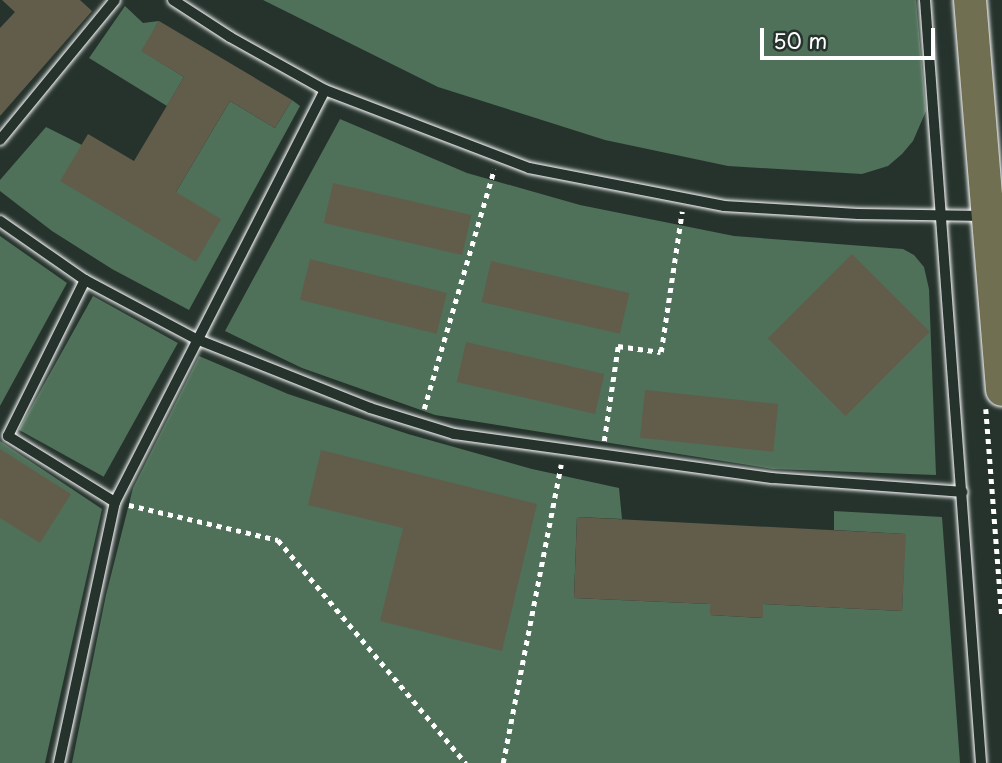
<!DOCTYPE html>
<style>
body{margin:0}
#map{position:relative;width:1002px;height:763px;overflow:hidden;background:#26332d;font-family:"Playpen Sans",sans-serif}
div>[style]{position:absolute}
.green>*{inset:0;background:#4f7059;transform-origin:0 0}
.building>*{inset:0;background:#625d4b;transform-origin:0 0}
.path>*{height:4.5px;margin-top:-2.25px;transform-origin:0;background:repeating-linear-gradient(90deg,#fff 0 5px,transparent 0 10px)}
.roads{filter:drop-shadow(0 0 2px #fff) drop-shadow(0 0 2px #fff)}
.service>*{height:10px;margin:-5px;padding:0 5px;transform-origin:5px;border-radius:5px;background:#26332d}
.trunk>*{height:32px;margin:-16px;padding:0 16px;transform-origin:16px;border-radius:16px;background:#706f52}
span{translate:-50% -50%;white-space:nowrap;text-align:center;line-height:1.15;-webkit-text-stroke:5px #26332d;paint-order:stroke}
.scale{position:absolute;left:760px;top:28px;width:175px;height:32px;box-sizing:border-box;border:4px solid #fff;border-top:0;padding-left:9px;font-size:21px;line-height:24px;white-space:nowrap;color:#fff;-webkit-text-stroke:5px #26332d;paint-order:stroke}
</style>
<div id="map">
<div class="green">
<i style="clip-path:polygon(263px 0,916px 0,926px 111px,913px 141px,902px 154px,888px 166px,862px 174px,728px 166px,605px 140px,438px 87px)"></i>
<i style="clip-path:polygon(125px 6px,143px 23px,159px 21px,142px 51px,184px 77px,167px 106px,89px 58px)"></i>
<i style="clip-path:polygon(292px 100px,300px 106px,189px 310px,112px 269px,52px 231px,0 191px,0 180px,46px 127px,176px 192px,230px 101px,275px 128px)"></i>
<i style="clip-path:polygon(340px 119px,467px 173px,580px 205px,734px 236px,903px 249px,914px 255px,924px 267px,929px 289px,936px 475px,773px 469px,435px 415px,302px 368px,225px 331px)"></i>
<i style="clip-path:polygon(0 236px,67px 283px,0 406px)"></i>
<i style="left:93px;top:296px;width:97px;height:153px;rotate:29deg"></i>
<i style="clip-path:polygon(199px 356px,288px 394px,408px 434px,532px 469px,619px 488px,622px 519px,577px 517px,574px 598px,710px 604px,710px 615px,762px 618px,763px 604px,902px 611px,905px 534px,834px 530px,834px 511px,942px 517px,960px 763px,72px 763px,106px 595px,133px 488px)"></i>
<i style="clip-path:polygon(0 441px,102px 509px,45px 763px,0 763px)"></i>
</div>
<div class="building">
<i style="clip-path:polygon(2px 0,80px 0,92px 11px,0 116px,0 28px,15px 12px)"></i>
<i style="clip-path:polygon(159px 21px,292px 100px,275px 128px,230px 101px,176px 192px,221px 219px,196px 262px,60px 181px,88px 134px,134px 161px,184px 77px,141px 51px)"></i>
<i style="left:333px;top:183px;width:142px;height:41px;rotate:13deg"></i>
<i style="left:852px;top:254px;width:110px;height:119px;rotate:45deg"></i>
<i style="left:310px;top:259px;width:141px;height:42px;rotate:14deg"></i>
<i style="left:491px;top:261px;width:142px;height:42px;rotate:13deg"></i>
<i style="left:466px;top:342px;width:142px;height:41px;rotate:13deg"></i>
<i style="left:645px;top:390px;width:134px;height:48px;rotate:6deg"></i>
<i style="clip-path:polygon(0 449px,71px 494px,40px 543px,0 518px)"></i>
<i style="clip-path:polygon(321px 450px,537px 504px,502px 651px,380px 621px,403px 528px,308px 505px)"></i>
<i style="clip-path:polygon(577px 517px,906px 534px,902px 611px,763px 604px,763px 618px,710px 615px,710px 604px,574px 598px)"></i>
</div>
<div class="path">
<i style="left:424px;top:409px;width:250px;rotate:-73.7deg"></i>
<i style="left:986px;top:409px;width:210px;rotate:85.6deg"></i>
<i style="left:604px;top:441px;width:96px;rotate:-81.6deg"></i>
<i style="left:618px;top:346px;width:43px;rotate:7.9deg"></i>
<i style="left:661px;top:352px;width:142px;rotate:-81.5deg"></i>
<i style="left:129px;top:505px;width:153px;rotate:13.2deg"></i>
<i style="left:278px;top:540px;width:292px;rotate:49.9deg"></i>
<i style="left:503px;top:763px;width:304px;rotate:-79deg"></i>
</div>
<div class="roads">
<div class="service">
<i style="left:173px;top:0;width:68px;rotate:33deg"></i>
<i style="left:230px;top:37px;width:109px;rotate:29.2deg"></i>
<i style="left:325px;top:90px;width:218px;rotate:20.9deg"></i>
<i style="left:529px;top:168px;width:199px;rotate:11deg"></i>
<i style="left:724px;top:206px;width:134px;rotate:3.4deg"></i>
<i style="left:858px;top:214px;width:125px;rotate:0.9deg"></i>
<i style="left:925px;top:0;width:765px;rotate:85.8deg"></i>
<i style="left:0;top:140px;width:181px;rotate:-50.6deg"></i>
<i style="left:0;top:221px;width:103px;rotate:34.8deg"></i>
<i style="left:85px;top:280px;width:126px;rotate:28deg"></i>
<i style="left:196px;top:339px;width:187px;rotate:21.6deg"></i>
<i style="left:370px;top:408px;width:88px;rotate:17.2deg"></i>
<i style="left:454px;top:434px;width:321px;rotate:7.9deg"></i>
<i style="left:772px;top:478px;width:191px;rotate:4.2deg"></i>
<i style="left:85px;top:280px;width:174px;rotate:116.3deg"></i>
<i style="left:8px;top:436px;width:126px;rotate:31.7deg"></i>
<i style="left:59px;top:763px;width:267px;rotate:-77.9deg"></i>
<i style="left:115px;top:502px;width:462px;rotate:-63deg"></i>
</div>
<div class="trunk">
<i style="left:970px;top:0;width:391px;rotate:85.3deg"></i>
</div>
</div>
<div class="scale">50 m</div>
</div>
